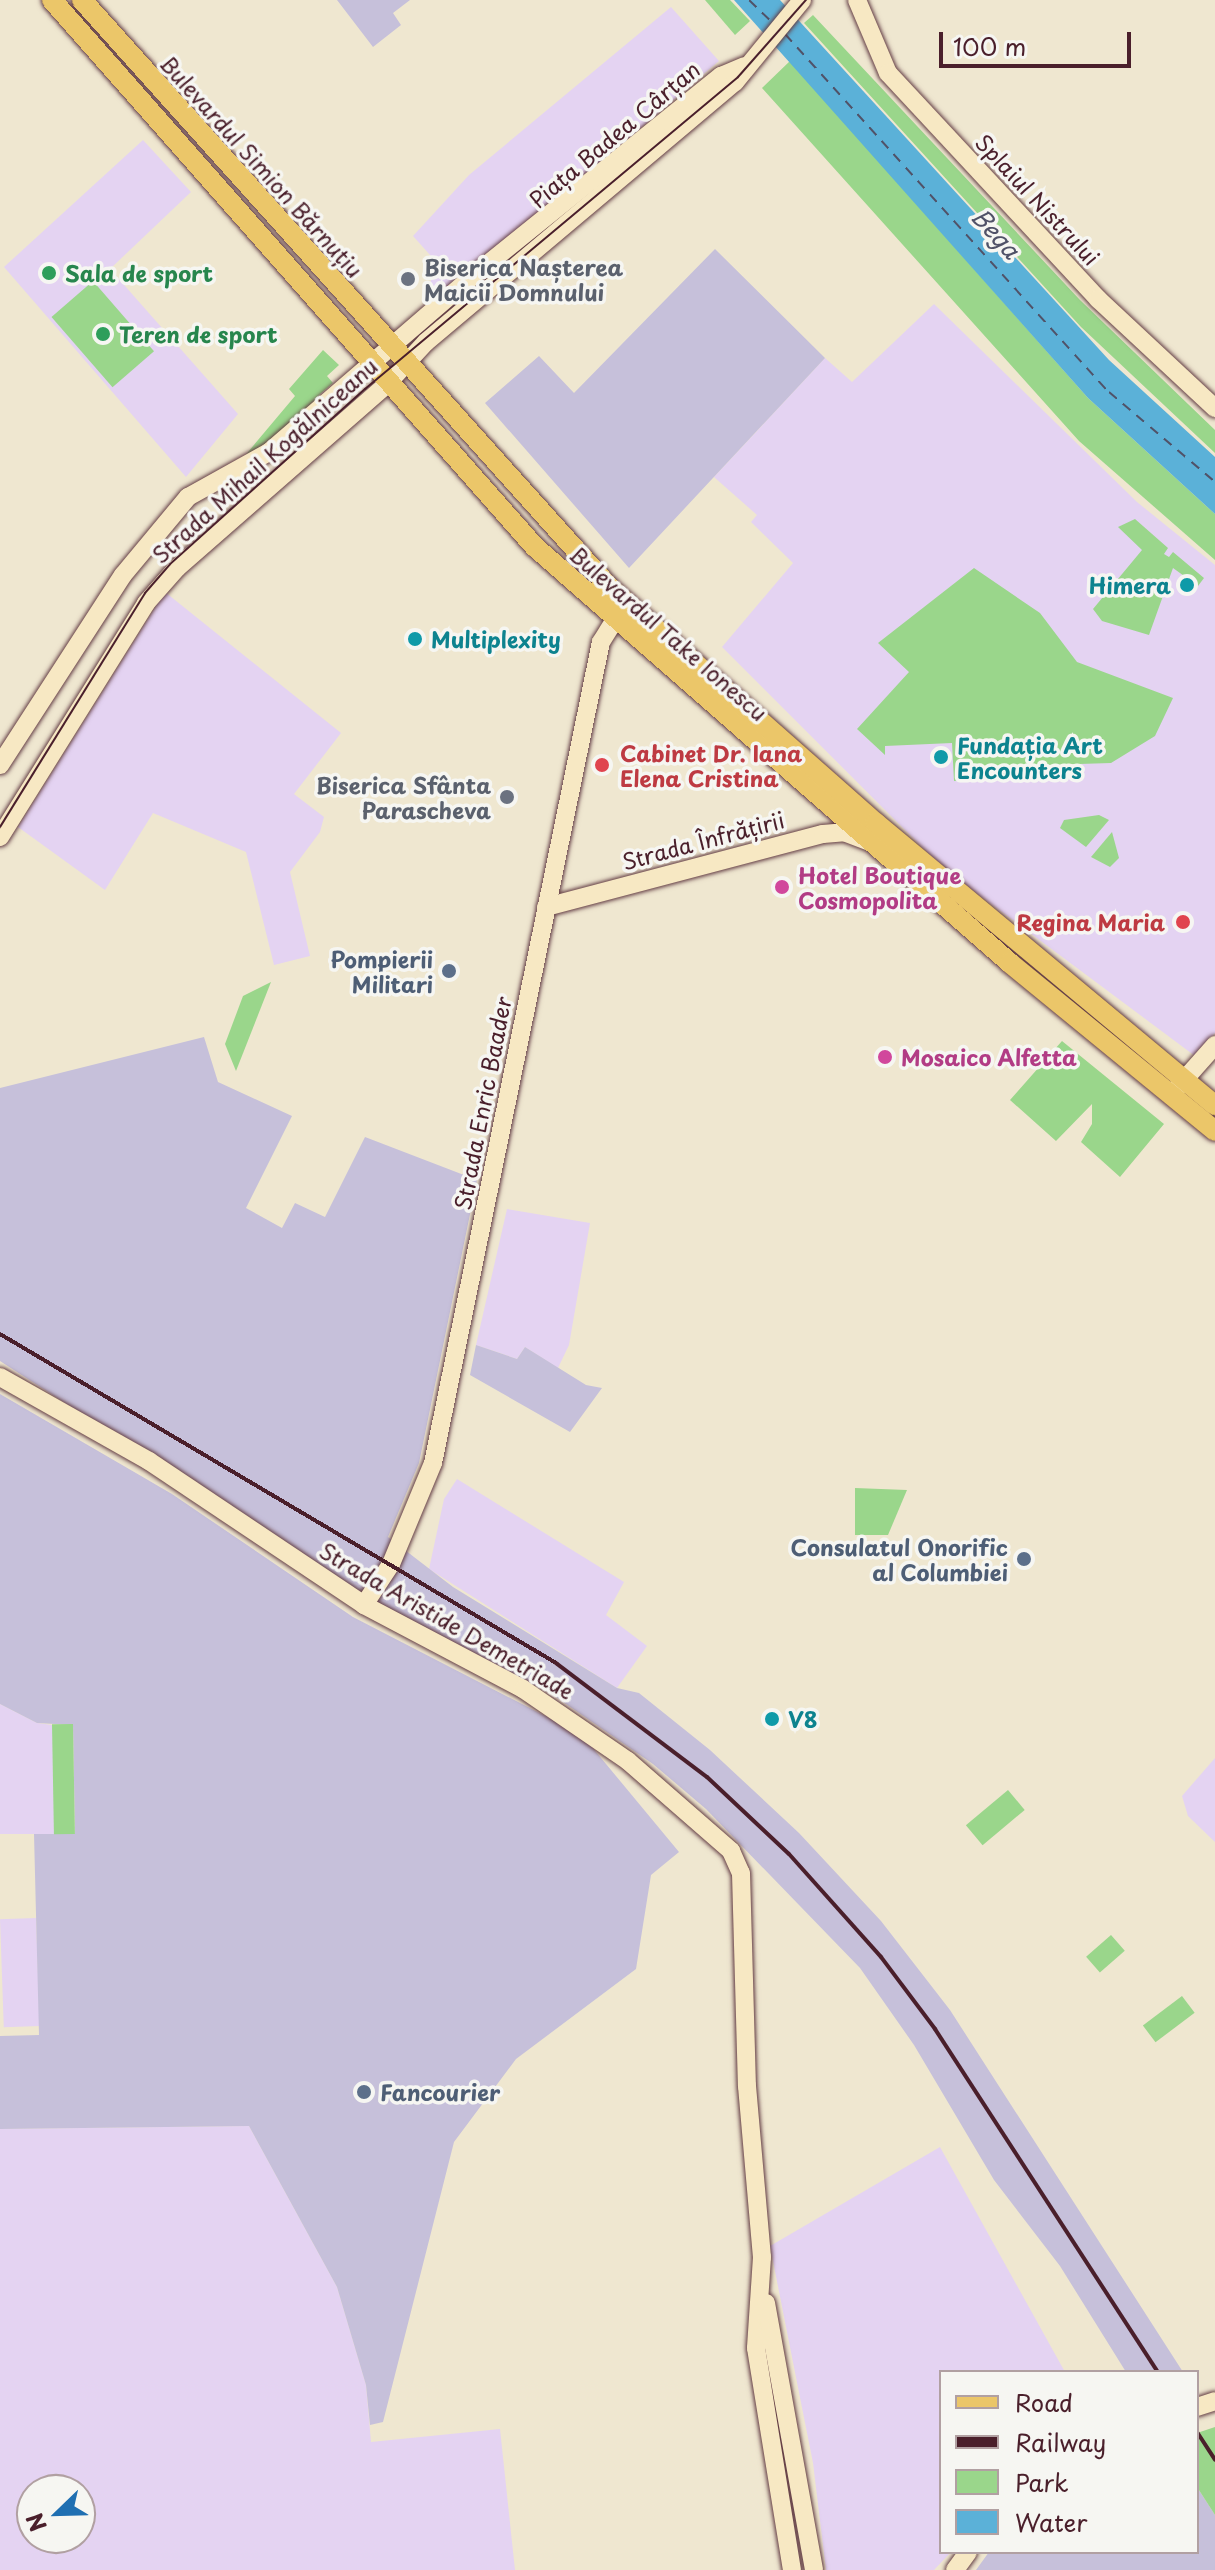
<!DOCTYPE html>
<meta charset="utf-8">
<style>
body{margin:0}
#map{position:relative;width:1215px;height:2570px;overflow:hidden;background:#efe7d0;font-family:"Playpen Sans",sans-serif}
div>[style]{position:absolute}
.built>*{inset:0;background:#e4d3f2;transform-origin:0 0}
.industrial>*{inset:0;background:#c6c0da}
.green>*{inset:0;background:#9ad68b;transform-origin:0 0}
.water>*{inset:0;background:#5bb1d8}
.ferry>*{height:2px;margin-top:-1px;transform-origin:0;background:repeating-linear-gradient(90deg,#505268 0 10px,transparent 0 18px)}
.roads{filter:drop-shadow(0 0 2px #633d44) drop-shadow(0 0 2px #633d44)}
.secondary>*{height:18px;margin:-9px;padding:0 9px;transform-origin:9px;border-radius:9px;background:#f7e8c3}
.primary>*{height:20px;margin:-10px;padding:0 10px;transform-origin:10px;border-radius:10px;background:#ebc669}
.tram>*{height:2px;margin:-1px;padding:0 1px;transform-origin:1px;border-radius:1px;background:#4a1f2b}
.rail>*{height:4px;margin:-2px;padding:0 2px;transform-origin:2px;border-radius:2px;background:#4a1f2b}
.dots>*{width:22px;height:22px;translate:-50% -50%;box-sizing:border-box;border:4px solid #f6f6f2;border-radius:50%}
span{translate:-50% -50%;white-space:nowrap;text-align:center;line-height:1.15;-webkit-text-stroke:7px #f6f6f2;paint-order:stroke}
.street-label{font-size:22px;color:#4a1f2b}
.worship-label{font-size:22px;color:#5b616d;font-weight:700}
.left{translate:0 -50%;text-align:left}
.right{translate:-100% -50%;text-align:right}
.leisure-label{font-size:22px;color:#27864d;font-weight:700}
.culture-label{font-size:22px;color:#0d838f;font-weight:700}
.health-label{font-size:22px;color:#be3a42;font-weight:700}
.hotel-label{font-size:22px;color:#b23c85;font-weight:700}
.service-label{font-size:22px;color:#4e5e75;font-weight:700}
.water-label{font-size:24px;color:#505268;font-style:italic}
.legend{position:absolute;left:939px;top:2370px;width:260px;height:184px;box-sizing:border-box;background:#f6f6f2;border:2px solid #b1a0a2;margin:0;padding:10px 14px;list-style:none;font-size:24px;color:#4a1f2b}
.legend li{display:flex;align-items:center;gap:16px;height:40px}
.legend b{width:40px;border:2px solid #b1a0a2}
.north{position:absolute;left:16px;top:2474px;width:80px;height:80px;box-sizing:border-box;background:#f6f6f2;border:2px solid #b1a0a2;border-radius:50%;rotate:247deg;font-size:22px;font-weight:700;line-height:32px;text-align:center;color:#4a1f2b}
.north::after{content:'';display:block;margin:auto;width:28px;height:36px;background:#1f6fb2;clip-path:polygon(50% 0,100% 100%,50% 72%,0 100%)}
.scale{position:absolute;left:939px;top:32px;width:192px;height:36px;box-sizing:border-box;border:4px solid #4a1f2b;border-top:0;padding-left:10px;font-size:24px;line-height:28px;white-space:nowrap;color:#4a1f2b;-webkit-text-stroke:6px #f6f6f2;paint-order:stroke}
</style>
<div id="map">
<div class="built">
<i style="clip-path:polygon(671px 7px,719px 61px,440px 299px,428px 286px,439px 265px,413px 236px,469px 175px)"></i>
<i style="clip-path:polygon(143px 140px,191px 192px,110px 269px,238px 414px,186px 477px,4px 267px)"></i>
<i style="clip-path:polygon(934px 304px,1137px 502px,1215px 565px,1215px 1033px,1195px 1056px,943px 868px,722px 647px,793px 563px,751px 522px,757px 515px,714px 477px,825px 358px,852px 382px)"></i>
<i style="clip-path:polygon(165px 592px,341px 733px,294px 794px,324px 817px,320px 832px,290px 872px,310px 956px,274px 965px,246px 852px,153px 813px,105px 890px,18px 827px)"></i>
<i style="clip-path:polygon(507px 1209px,590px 1223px,569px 1345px,558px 1368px,525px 1347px,517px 1359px,476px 1345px)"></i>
<i style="clip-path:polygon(457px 1479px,624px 1582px,606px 1615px,647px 1646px,617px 1688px,429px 1569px,444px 1499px)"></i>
<i style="clip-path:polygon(0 1704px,37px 1723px,52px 1725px,75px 1834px,0 1834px)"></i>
<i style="clip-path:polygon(1215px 1758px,1215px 1842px,1188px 1816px,1182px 1796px)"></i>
<i style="left:36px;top:1918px;width:108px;height:36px;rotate:88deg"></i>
<i style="clip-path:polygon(evenodd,249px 2126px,337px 2287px,366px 2385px,371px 2442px,500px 2429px,515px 2570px,0 2570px,0 2129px,249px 2126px,32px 2490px,80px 2490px,80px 2538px,32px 2538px,32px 2490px)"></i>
<i style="clip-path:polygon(940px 2147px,1065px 2372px,941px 2372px,941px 2552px,951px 2552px,934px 2570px,826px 2570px,813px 2463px,770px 2246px)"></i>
</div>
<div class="industrial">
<i style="clip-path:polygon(337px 0,410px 0,393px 13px,401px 25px,373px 47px)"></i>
<i style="clip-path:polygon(715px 249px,825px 358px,629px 568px,485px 403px,539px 356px,574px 393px)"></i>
<i style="clip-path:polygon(204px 1037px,218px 1082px,292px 1116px,246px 1208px,282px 1228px,295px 1203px,325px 1217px,365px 1137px,477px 1180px,419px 1463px,388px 1537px,453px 1587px,617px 1688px,639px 1693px,710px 1750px,799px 1833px,881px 1921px,950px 2010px,1183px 2372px,1126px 2372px,1060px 2266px,994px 2180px,914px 2045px,860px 1968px,706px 1809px,653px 1764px,550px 1693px,395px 1616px,0 1361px,0 1088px)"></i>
<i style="clip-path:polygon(476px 1345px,517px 1359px,525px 1347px,586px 1385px,602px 1388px,570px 1432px,470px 1375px)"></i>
<i style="clip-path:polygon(0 1394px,172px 1494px,353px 1617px,582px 1735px,679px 1852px,651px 1875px,636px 1969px,516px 2059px,454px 2142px,383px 2422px,370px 2425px,366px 2385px,337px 2287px,249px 2126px,0 2129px,0 2036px,39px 2035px,34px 1834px,75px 1834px,73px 1725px,37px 1723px,0 1704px)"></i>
<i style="clip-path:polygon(1197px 2487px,1215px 2515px,1215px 2570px,976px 2570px,989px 2552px,1197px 2552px)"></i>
</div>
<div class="green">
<i style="clip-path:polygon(705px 0,730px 0,750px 21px,735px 35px)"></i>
<i style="clip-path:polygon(813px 15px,1080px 300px,1215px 430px,1215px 453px,1081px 327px,804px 23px)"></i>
<i style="clip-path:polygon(790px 61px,1088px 398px,1215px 514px,1215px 560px,1079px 441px,762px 88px)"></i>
<i style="left:93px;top:281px;width:93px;height:55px;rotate:49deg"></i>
<i style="clip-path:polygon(323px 350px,339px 365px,327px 376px,333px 383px,319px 395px,323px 401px,237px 465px,295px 396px,289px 389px)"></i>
<i style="clip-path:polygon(1135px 519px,1168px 548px,1164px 554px,1169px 557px,1173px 552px,1204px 578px,1198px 586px,1173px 568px,1149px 635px,1102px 621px,1093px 609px,1142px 550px,1118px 527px)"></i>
<i style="clip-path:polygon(974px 568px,1040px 613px,1077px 662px,1173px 698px,1155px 736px,1111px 763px,1047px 765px,1027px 775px,954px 781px,952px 743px,885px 746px,885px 755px,857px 729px,909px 672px,878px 643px)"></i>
<i style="clip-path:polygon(1099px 815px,1109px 820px,1086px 847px,1060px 828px,1064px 820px)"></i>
<i style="clip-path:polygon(1112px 832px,1119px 858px,1110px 867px,1091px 857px)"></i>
<i style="clip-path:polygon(271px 982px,236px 1071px,225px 1044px,243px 996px)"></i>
<i style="clip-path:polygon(1062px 1041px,1164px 1124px,1120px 1177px,1081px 1142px,1092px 1124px,1092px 1104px,1056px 1141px,1010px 1100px)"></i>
<i style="clip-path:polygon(855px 1488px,907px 1490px,888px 1535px,855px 1535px)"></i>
<i style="left:73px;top:1724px;width:110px;height:21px;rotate:89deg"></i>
<i style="left:1008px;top:1790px;width:26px;height:55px;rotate:50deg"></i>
<i style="left:1111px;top:1935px;width:21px;height:33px;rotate:49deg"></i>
<i style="left:1182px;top:1996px;width:21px;height:49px;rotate:53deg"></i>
<i style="clip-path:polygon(1215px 2427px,1215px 2515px,1197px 2487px,1197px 2433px)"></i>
</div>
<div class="water">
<i style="clip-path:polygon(734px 0,780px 0,1109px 360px,1215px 457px,1215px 514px,1088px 398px)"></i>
</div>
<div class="ferry">
<i style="left:749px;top:0;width:35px;rotate:44deg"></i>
<i style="left:785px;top:34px;width:483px;rotate:47.9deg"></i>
<i style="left:1109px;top:392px;width:139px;rotate:40.3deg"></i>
</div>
<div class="roads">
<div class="secondary">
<i style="left:857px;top:0;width:79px;rotate:67deg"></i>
<i style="left:888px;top:73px;width:309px;rotate:47.1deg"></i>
<i style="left:1098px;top:299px;width:160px;rotate:43deg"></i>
<i style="left:0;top:765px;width:226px;rotate:-57.1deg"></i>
<i style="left:123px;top:575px;width:102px;rotate:-50.2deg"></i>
<i style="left:188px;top:497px;width:93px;rotate:-29.1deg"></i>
<i style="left:269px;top:452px;width:277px;rotate:-40.8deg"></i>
<i style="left:479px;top:271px;width:311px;rotate:-38.9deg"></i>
<i style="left:721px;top:76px;width:25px;rotate:-23deg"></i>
<i style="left:0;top:837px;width:276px;rotate:-58deg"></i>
<i style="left:146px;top:603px;width:47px;rotate:-48.5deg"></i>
<i style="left:177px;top:568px;width:281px;rotate:-41.2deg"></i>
<i style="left:388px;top:383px;width:56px;rotate:-47.2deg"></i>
<i style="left:426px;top:342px;width:404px;rotate:-40.1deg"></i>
<i style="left:735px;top:82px;width:106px;rotate:-50.7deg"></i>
<i style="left:546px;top:907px;width:286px;rotate:-14.8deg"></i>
<i style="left:823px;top:834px;width:21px;rotate:-5deg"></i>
<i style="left:844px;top:832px;width:26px;rotate:21deg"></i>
<i style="left:1176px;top:1089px;width:59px;rotate:-48.4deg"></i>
<i style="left:0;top:1377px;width:171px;rotate:29.4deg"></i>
<i style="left:149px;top:1461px;width:259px;rotate:33.8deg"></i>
<i style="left:364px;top:1605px;width:180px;rotate:27.8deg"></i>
<i style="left:523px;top:1689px;width:127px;rotate:34.4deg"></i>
<i style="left:628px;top:1761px;width:137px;rotate:41.1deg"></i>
<i style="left:731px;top:1851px;width:24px;rotate:66deg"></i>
<i style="left:741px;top:1873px;width:213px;rotate:88.4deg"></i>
<i style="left:747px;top:2086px;width:172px;rotate:85deg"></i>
<i style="left:762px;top:2257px;width:91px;rotate:93.8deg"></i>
<i style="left:756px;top:2348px;width:225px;rotate:80.8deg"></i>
<i style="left:364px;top:1605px;width:49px;rotate:-56.6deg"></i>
<i style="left:391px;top:1564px;width:109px;rotate:-67.4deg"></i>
<i style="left:433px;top:1463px;width:838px;rotate:-78.44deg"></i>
<i style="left:601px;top:642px;width:44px;rotate:-58.1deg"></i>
<i style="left:766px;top:2303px;width:271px;rotate:79.8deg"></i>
<i style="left:1197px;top:2407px;width:19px;rotate:-18deg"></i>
<i style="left:955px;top:2570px;width:22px;rotate:-54deg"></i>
</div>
<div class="primary">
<i style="left:52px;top:0;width:730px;rotate:48.56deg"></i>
<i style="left:535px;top:547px;width:631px;rotate:41.21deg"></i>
<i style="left:1010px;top:963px;width:265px;rotate:39.3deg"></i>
<i style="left:82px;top:0;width:790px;rotate:48.08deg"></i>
<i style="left:610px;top:588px;width:355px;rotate:41.5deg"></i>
<i style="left:876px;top:823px;width:441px;rotate:39.8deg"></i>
</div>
</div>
<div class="tram">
<i style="left:0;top:827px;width:275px;rotate:-58.2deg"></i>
<i style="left:145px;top:593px;width:38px;rotate:-49deg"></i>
<i style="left:170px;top:564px;width:262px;rotate:-41.9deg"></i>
<i style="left:365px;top:389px;width:486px;rotate:-39.9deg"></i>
<i style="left:738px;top:77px;width:103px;rotate:-48.6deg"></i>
</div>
<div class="rail">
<i style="left:0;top:1334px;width:646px;rotate:30.61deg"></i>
<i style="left:556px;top:1663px;width:189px;rotate:37.1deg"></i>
<i style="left:707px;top:1777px;width:112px;rotate:43.2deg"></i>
<i style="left:789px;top:1854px;width:138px;rotate:48.2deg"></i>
<i style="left:881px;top:1957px;width:90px;rotate:53.1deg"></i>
<i style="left:935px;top:2029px;width:409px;rotate:57deg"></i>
<i style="left:1197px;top:2432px;width:33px;rotate:57deg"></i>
</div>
<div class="dots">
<i style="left:49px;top:273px;background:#2e9e5b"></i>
<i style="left:408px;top:279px;background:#6b7280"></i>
<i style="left:103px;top:334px;background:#2e9e5b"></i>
<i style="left:1187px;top:585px;background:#0f9aa8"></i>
<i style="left:415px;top:639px;background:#0f9aa8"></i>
<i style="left:941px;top:757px;background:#0f9aa8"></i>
<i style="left:602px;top:765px;background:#e0444e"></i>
<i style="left:507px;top:797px;background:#6b7280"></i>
<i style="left:782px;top:887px;background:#d1479c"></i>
<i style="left:1183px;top:922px;background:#e0444e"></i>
<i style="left:449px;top:971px;background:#5c6f8a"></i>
<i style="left:885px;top:1057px;background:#d1479c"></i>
<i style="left:1024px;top:1559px;background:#5c6f8a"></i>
<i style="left:772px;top:1719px;background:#0f9aa8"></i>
<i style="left:364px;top:2092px;background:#5c6f8a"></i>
</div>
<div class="street-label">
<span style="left:614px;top:134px;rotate:-40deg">Piața Badea Cârțan</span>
<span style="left:262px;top:166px;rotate:48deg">Bulevardul Simion Bărnuțiu</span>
<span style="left:1038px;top:199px;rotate:47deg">Splaiul Nistrului</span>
<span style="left:264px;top:460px;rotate:-42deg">Strada Mihail Kogălniceanu</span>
<span style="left:669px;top:633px;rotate:41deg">Bulevardul Take Ionescu</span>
<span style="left:703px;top:840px;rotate:-15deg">Strada Înfrățirii</span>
<span style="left:482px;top:1103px;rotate:-79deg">Strada Enric Baader</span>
<span style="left:447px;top:1620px;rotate:30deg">Strada Aristide Demetriade</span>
</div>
<div class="worship-label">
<span class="left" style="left:424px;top:279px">Biserica Nașterea<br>Maicii Domnului</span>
<span class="right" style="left:491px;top:797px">Biserica Sfânta<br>Parascheva</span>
</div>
<div class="leisure-label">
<span class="left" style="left:65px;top:273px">Sala de sport</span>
<span class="left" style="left:119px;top:334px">Teren de sport</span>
</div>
<div class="culture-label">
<span class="right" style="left:1171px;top:585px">Himera</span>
<span class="left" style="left:431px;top:639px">Multiplexity</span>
<span class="left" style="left:957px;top:757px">Fundația Art<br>Encounters</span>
<span class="left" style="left:788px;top:1719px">V8</span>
</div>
<div class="health-label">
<span class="left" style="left:620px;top:765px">Cabinet Dr. Iana<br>Elena Cristina</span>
<span class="right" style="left:1165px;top:922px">Regina Maria</span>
</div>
<div class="hotel-label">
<span class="left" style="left:798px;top:887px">Hotel Boutique<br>Cosmopolita</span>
<span class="left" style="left:901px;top:1057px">Mosaico Alfetta</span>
</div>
<div class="service-label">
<span class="right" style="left:433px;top:971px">Pompierii<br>Militari</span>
<span class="right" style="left:1008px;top:1559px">Consulatul Onorific<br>al Columbiei</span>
<span class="left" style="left:380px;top:2092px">Fancourier</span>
</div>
<div class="water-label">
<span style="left:996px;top:233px;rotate:48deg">Bega</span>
</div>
<ul class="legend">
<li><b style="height:10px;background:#ebc669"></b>Road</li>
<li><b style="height:10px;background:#4a1f2b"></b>Railway</li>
<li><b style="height:22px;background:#9ad68b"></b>Park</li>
<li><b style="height:22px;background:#5bb1d8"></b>Water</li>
</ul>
<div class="north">N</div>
<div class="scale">100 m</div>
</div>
